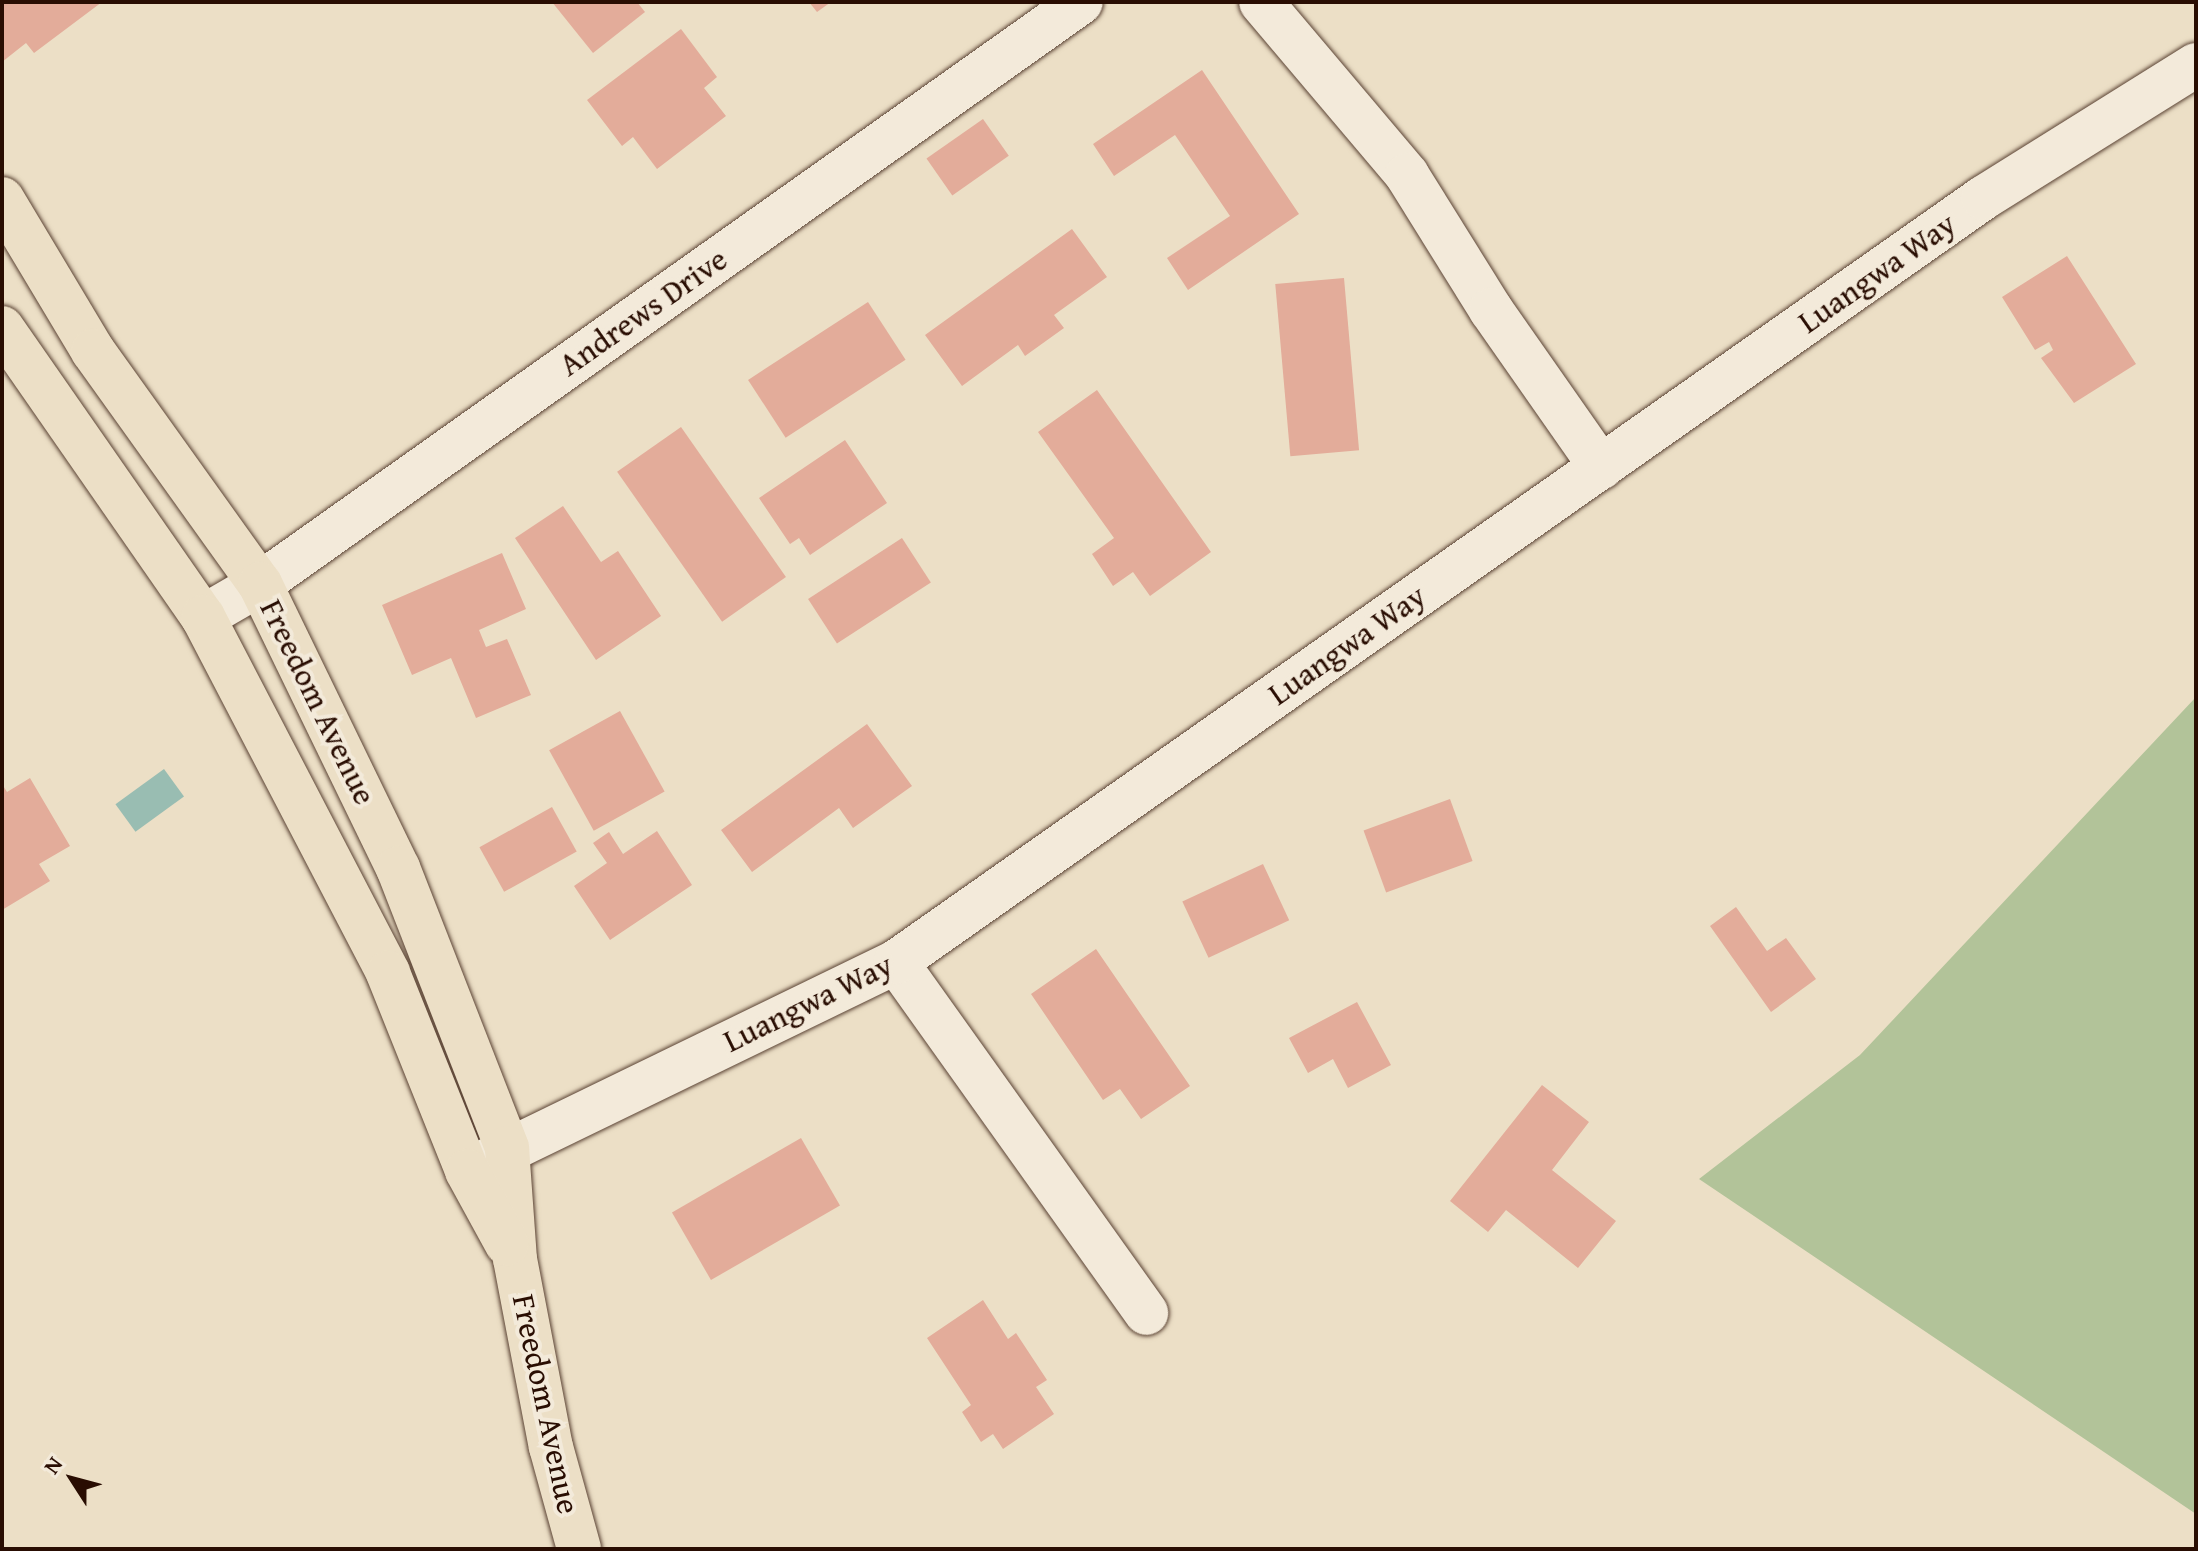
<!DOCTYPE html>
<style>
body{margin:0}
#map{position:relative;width:2198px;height:1551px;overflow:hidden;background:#ecdfc6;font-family:"Gentium Book Plus",serif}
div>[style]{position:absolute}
.green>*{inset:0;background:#b2c399}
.water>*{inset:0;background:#99bdb2;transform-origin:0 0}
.building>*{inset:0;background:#e3ac9a;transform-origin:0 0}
.roads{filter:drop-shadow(0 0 2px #5a4233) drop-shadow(0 0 2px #5a4233)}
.minor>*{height:44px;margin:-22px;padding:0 22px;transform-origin:22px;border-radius:22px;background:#f3eada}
.major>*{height:44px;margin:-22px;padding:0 22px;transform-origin:22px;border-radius:22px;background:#ecdfc6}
span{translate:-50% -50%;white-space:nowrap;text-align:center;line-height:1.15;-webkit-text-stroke:8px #f3eada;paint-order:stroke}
.street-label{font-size:32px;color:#290d02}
.frame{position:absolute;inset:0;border:4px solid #290d02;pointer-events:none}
.north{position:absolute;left:32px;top:1439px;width:80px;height:80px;-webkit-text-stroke:6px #f3eada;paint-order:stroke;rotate:306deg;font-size:22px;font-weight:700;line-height:32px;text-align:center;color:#290d02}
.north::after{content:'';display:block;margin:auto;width:28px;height:36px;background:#290d02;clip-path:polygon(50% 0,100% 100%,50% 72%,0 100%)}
</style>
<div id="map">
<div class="green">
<i style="clip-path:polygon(2196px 697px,2196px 1514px,1699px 1179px,1860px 1055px)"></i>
</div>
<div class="water">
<i style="left:164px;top:769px;width:34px;height:60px;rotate:54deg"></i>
</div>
<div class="building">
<i style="clip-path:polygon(2px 2px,102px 2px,34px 53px,26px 43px,2px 62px)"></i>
<i style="clip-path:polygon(552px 2px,637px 2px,645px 12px,593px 53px)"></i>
<i style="clip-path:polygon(809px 2px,831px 2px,817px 12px)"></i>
<i style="clip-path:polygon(681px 29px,717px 77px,704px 88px,726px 116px,657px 169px,633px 137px,622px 146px,587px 100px)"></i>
<i style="clip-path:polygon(1202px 70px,1299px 214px,1188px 290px,1167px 258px,1230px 216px,1175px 135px,1114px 176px,1093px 144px)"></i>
<i style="left:983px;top:119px;width:45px;height:69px;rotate:55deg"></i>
<i style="clip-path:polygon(1072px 229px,1107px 277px,1054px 315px,1064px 328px,1025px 356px,1018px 345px,962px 386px,925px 335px)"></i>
<i style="clip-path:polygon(2067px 256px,2136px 364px,2074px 403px,2041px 358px,2053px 350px,2049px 342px,2035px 350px,2002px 297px)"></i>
<i style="left:1344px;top:278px;width:173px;height:69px;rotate:85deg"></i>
<i style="left:868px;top:302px;width:69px;height:143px;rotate:57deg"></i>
<i style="clip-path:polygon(1097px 390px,1211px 552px,1150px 596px,1133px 572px,1113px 586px,1092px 554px,1114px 538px,1038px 432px)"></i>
<i style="left:681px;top:427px;width:183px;height:78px;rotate:55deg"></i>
<i style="clip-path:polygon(845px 440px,887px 503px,810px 555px,799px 538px,790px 544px,759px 498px)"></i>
<i style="clip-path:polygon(563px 506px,601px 562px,618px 551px,661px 616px,596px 660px,515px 538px)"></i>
<i style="left:902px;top:538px;width:53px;height:112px;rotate:57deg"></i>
<i style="clip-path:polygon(502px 553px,526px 609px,479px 630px,486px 647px,507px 639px,531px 695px,476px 718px,451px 658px,412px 675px,382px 605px)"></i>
<i style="left:620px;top:711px;width:92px;height:81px;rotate:61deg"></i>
<i style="clip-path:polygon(867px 724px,912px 786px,853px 828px,839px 808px,752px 872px,721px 830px)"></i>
<i style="clip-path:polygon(30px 778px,70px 846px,39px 864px,50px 881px,2px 910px,2px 784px,7px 792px)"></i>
<i style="left:1450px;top:799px;width:66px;height:92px;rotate:70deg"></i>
<i style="left:552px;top:807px;width:51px;height:83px;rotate:61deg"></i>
<i style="clip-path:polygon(657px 831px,692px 885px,610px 940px,574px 886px,607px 863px,593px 843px,609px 832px,623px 854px)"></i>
<i style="left:1263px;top:864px;width:62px;height:89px;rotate:65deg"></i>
<i style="clip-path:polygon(1736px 907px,1767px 951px,1786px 938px,1816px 979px,1771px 1012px,1710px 926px)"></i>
<i style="clip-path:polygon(1096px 949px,1190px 1086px,1141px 1119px,1120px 1089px,1103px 1100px,1031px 994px)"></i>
<i style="clip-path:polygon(1357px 1002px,1391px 1065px,1348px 1088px,1333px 1059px,1308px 1073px,1289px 1038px)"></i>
<i style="clip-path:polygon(1542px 1085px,1589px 1122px,1552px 1170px,1616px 1221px,1578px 1268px,1506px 1210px,1488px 1232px,1450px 1201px)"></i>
<i style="left:801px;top:1138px;width:78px;height:149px;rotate:60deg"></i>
<i style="clip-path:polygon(983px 1300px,1008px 1339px,1016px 1333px,1047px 1380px,1036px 1387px,1054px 1414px,1003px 1449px,993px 1434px,981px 1442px,962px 1412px,971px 1405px,927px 1338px)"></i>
</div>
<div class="roads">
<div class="minor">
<i style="left:1261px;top:2px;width:226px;rotate:49.8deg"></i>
<i style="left:1407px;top:175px;width:159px;rotate:58.1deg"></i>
<i style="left:1491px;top:310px;width:192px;rotate:55deg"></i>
<i style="left:203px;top:617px;width:66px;rotate:-30.1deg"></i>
<i style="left:260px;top:584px;width:1006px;rotate:-35.33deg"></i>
<i style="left:896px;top:962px;width:431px;rotate:54.5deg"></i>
<i style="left:476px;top:1166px;width:467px;rotate:-25.9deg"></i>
<i style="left:896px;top:962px;width:1329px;rotate:-35.1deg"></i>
<i style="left:1983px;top:198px;width:251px;rotate:-32deg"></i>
</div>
<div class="major">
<i style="left:2px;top:199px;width:177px;rotate:59.1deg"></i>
<i style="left:93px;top:351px;width:287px;rotate:54.4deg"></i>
<i style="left:260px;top:584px;width:316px;rotate:64.1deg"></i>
<i style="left:398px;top:868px;width:300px;rotate:68.7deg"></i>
<i style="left:507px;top:1148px;width:111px;rotate:85.9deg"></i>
<i style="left:515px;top:1259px;width:191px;rotate:79.2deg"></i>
<i style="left:551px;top:1447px;width:106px;rotate:74.6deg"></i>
<i style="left:2px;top:328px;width:352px;rotate:55.2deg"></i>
<i style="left:203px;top:617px;width:401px;rotate:62.5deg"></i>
<i style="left:388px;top:973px;width:213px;rotate:68.2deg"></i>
<i style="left:467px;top:1171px;width:83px;rotate:61.3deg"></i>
</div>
</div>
<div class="street-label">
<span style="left:1877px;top:273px;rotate:-35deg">Luangwa Way</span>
<span style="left:643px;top:312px;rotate:-35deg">Andrews Drive</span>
<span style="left:1347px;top:645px;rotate:-35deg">Luangwa Way</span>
<span style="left:318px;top:702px;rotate:64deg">Freedom Avenue</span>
<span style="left:808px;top:1003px;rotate:-26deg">Luangwa Way</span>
<span style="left:546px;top:1404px;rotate:78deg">Freedom Avenue</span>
</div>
<div class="frame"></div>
<div class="north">N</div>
</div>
